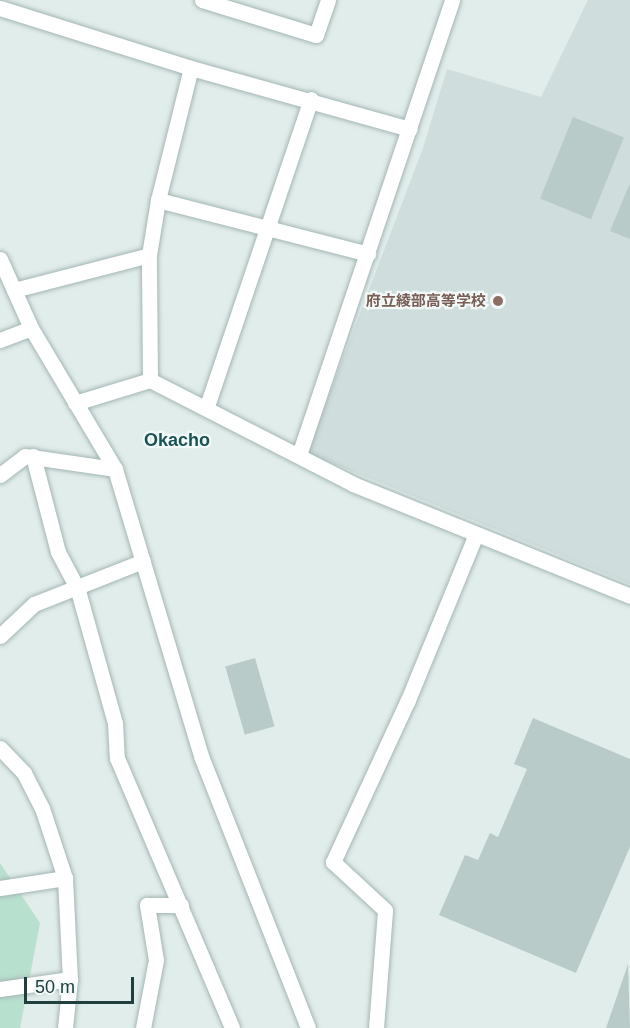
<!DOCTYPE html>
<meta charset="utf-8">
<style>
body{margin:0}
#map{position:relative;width:630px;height:1028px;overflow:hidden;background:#e1edeb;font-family:Arial,"Noto Sans JP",sans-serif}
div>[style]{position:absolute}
.built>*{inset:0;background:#cfdddc}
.green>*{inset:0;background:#b8e0ce}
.building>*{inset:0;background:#b9cbc8;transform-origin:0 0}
.roads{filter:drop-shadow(0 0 2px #a3b6b4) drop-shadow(0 0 2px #a3b6b4)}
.minor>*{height:15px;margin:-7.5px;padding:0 7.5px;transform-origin:7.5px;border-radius:7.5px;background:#fff}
.dots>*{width:16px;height:16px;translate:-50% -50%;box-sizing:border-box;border:3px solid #f2f9f8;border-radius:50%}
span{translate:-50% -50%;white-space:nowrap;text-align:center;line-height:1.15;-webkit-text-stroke:4.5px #f2f9f8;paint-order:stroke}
.education-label{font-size:15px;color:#785e54;font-weight:700}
.right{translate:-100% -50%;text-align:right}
.quarter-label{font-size:18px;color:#1a5354;font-weight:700}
.scale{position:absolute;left:24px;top:977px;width:110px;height:27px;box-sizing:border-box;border:3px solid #204040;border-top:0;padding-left:8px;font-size:18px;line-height:21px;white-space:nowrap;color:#204040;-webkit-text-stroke:4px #f2f9f8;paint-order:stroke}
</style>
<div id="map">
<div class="built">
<i style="clip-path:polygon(588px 0,630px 0,630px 584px,307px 453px,423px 148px,447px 69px,541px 97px)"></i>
</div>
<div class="green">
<i style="clip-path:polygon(0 863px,40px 923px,20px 1028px,0 1028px)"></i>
</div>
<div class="building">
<i style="left:573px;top:117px;width:55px;height:88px;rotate:22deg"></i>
<i style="clip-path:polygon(630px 183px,630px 239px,610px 231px)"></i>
<i style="left:255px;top:658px;width:71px;height:31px;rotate:74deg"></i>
<i style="clip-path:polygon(533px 718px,630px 759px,630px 847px,576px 973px,439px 915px,465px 855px,478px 860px,490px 833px,498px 837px,527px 769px,514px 764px)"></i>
<i style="clip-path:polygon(628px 964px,630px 1028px,606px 1028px)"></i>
</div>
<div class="roads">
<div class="minor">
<i style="left:202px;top:0;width:119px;rotate:17.1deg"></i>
<i style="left:316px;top:35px;width:37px;rotate:-71deg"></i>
<i style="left:0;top:8px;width:200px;rotate:17.4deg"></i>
<i style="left:191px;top:68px;width:227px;rotate:15.6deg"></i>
<i style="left:158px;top:200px;width:217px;rotate:14.4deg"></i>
<i style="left:0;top:259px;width:76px;rotate:65.8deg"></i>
<i style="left:31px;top:328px;width:164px;rotate:59.2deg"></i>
<i style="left:115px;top:469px;width:300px;rotate:73.3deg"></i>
<i style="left:201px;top:756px;width:292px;rotate:68.5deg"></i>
<i style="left:14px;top:290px;width:139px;rotate:-14.5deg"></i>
<i style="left:0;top:340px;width:33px;rotate:-21deg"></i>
<i style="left:150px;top:380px;width:125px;rotate:-90.5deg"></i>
<i style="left:149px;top:255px;width:56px;rotate:-80.7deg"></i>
<i style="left:158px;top:200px;width:136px;rotate:-76deg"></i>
<i style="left:75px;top:403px;width:78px;rotate:-17deg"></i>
<i style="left:150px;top:380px;width:228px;rotate:27.1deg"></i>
<i style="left:353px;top:484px;width:299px;rotate:22deg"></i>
<i style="left:207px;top:406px;width:324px;rotate:-71.3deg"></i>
<i style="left:299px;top:455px;width:480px;rotate:-71.4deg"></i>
<i style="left:33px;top:456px;width:99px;rotate:75.4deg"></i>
<i style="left:58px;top:552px;width:40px;rotate:62deg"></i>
<i style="left:77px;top:587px;width:141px;rotate:74.4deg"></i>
<i style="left:115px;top:723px;width:35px;rotate:87deg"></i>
<i style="left:117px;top:758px;width:293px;rotate:66.9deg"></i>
<i style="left:0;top:475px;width:31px;rotate:-37deg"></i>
<i style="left:25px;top:456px;width:91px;rotate:8.2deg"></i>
<i style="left:0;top:636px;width:47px;rotate:-43.3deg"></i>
<i style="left:34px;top:604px;width:117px;rotate:-21.5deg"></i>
<i style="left:0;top:748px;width:35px;rotate:46deg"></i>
<i style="left:24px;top:773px;width:39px;rotate:63deg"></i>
<i style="left:42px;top:808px;width:74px;rotate:71.8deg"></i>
<i style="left:65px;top:878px;width:101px;rotate:87.2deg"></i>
<i style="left:70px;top:979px;width:49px;rotate:95.8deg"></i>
<i style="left:0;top:888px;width:66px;rotate:-8.7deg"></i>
<i style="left:0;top:989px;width:71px;rotate:-8.1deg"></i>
<i style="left:143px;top:1028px;width:69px;rotate:-79.2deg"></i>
<i style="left:156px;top:960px;width:56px;rotate:-99.3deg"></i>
<i style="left:147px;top:905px;width:34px"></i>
<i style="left:376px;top:1028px;width:118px;rotate:-85.6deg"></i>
<i style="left:385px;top:910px;width:71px;rotate:-137.3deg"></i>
<i style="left:333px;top:862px;width:179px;rotate:-65.2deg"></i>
<i style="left:408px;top:700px;width:179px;rotate:-67.7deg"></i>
</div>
</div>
<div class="dots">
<i style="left:498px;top:301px;background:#8d6e63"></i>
</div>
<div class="education-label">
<span class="right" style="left:486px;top:301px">府立綾部高等学校</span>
</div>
<div class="quarter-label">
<span style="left:177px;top:440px">Okacho</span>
</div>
<div class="scale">50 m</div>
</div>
